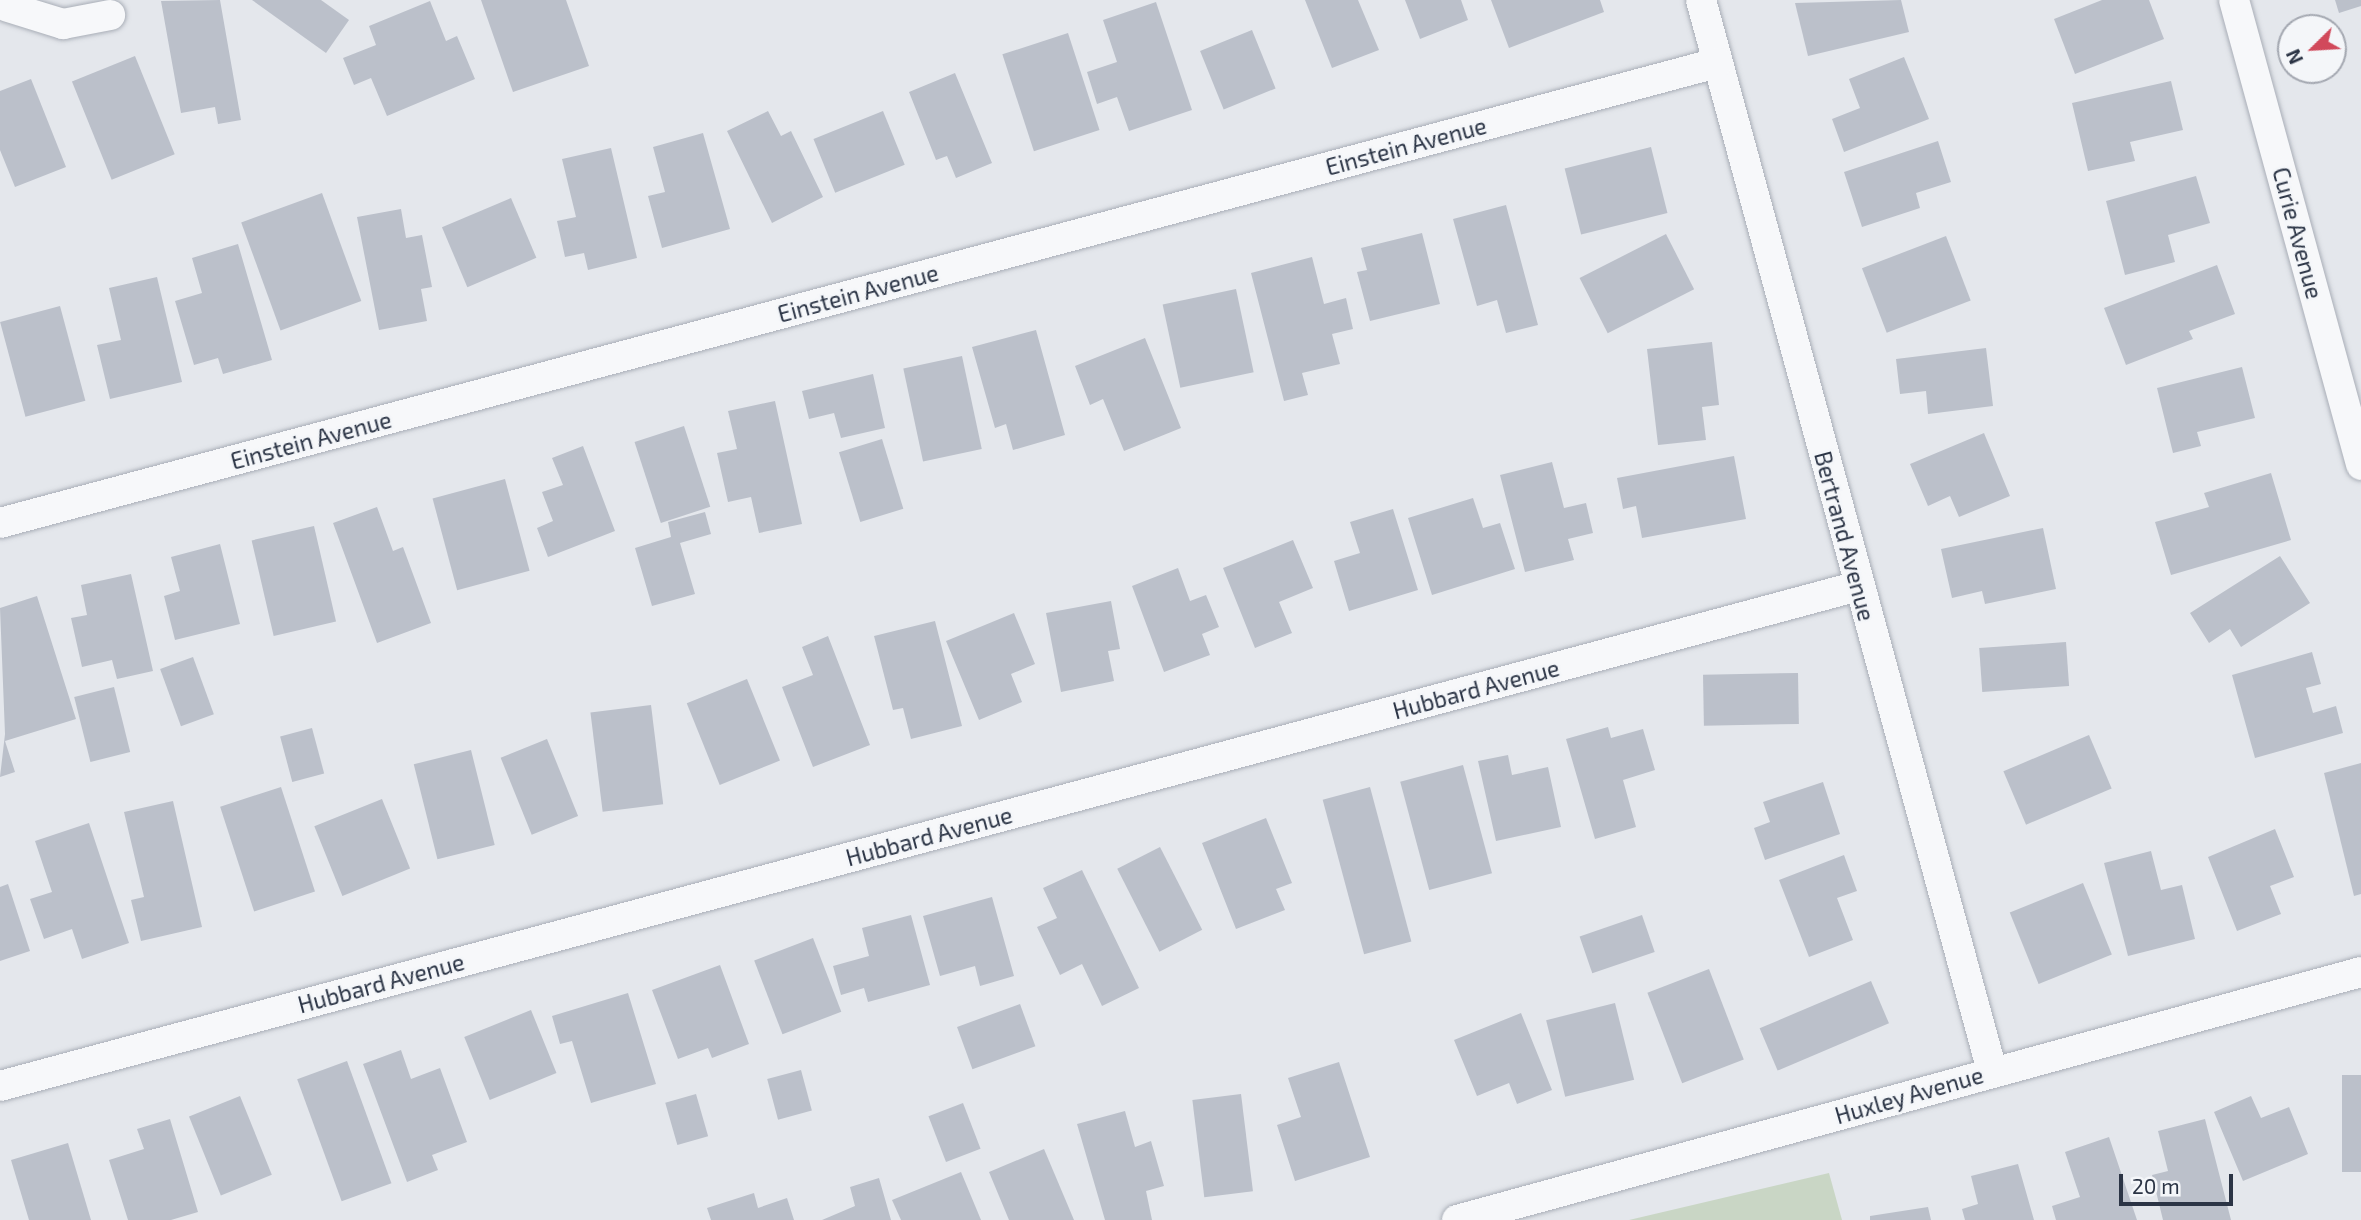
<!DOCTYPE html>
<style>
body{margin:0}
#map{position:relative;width:2361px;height:1220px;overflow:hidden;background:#e4e7ec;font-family:"Exo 2",sans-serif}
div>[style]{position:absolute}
.green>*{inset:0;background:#c9d6c5}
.building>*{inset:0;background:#bbc0ca;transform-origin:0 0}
.roads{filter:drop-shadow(0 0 2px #a9aeb7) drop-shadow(0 0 2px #a9aeb7)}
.street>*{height:30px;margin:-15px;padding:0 15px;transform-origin:15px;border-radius:15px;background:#f7f8fa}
span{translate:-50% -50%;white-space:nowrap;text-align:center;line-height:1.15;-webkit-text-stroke:5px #f4f6f9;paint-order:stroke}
.street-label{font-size:23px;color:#2b3445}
.north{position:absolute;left:2277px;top:14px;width:70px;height:70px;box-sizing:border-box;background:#f4f6f9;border:2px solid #a4a8b1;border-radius:50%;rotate:246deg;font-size:19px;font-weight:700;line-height:28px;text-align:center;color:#2b3445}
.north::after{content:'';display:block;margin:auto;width:24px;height:32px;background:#d1495b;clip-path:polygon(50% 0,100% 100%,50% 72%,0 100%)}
.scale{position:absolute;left:2119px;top:1174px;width:114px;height:32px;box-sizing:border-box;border:4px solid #2b3445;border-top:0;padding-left:9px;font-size:21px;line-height:24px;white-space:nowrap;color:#2b3445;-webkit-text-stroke:5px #f4f6f9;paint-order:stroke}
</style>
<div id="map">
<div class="green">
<i style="clip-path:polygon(1829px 1173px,1842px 1220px,1629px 1220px)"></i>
</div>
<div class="building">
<i style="clip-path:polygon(220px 0,241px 120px,218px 124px,215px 107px,181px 113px,161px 1px)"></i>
<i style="clip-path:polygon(252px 0,321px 0,349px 20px,326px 53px)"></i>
<i style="clip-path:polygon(481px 0,566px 0,589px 66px,513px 92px)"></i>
<i style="clip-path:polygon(1305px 0,1358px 0,1379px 50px,1332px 68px)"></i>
<i style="clip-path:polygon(1405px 0,1461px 0,1468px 20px,1420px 39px)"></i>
<i style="clip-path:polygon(1491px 0,1600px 0,1604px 12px,1509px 48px)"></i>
<i style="clip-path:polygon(1901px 0,1909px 32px,1808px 56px,1795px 3px)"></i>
<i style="clip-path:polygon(2102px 0,2149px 0,2164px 39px,2075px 74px,2054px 19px)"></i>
<i style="clip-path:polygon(2335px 0,2361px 0,2361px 6px,2339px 13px)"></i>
<i style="clip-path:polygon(430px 1px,446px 41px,457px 36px,475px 79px,387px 116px,371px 78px,354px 85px,343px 58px,376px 45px,369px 26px)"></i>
<i style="clip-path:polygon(1156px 2px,1192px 110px,1129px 131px,1117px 97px,1097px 104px,1087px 72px,1117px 62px,1103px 20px)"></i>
<i style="left:1252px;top:30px;width:63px;height:56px;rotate:68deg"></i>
<i style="left:1068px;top:33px;width:102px;height:69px;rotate:72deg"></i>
<i style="left:135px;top:56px;width:106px;height:68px;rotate:68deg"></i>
<i style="clip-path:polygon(1904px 57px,1929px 119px,1844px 152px,1832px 119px,1860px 108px,1849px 79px)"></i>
<i style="clip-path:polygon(955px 73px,992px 163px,956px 178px,947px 156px,936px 160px,909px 92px)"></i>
<i style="clip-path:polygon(31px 79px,66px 167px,15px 187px,0 150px,0 91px)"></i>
<i style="clip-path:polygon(2171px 81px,2183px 130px,2130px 142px,2135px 161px,2088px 171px,2072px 103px)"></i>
<i style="clip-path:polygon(768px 111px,781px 136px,791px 131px,823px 197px,772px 223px,727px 131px)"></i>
<i style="left:883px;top:111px;width:58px;height:75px;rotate:68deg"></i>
<i style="clip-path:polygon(703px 133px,730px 229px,662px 248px,648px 196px,665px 192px,653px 147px)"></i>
<i style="clip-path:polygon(1938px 141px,1951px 182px,1916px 193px,1920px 208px,1862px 227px,1844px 172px)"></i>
<i style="left:1651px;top:147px;width:68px;height:89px;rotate:76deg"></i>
<i style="clip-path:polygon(611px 148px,637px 258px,588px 270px,584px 253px,565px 257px,557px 221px,576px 217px,562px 159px)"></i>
<i style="clip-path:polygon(2196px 176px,2210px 223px,2168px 235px,2175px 262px,2125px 275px,2106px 201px)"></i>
<i style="left:322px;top:193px;width:115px;height:86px;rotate:70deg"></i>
<i style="left:511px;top:198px;width:65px;height:75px;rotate:67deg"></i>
<i style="clip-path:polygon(1506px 205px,1538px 325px,1506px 333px,1497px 300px,1477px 306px,1453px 219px)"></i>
<i style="clip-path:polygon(401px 209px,406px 238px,422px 235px,432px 287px,421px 289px,427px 321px,379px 330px,357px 217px)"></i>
<i style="clip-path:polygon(1422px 233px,1440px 304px,1370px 321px,1357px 272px,1367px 270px,1361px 248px)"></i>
<i style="left:1666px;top:234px;width:62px;height:97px;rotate:63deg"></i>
<i style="left:1946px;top:236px;width:69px;height:90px;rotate:69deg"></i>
<i style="clip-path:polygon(238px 244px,272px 360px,223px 374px,218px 358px,194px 365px,175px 301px,202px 293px,192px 258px)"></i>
<i style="clip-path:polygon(1312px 257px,1324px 304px,1346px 298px,1353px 329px,1332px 334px,1340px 364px,1302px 373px,1308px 395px,1284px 401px,1251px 273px)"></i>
<i style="clip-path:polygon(2217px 265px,2235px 314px,2189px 331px,2193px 339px,2126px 365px,2104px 308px)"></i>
<i style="clip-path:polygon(157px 277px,182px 382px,110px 399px,97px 345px,121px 340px,109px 288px)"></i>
<i style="left:1236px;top:289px;width:85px;height:75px;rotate:78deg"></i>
<i style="left:60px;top:306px;width:98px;height:62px;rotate:75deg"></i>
<i style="clip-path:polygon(1036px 330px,1065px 435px,1013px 450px,1006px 424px,995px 428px,972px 347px)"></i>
<i style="clip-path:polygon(1145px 338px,1181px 428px,1124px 451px,1103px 399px,1090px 405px,1075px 366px)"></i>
<i style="clip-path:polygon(1712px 342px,1719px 405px,1702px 407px,1706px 440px,1658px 445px,1647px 349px)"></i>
<i style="clip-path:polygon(1986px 348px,1993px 406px,1928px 414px,1926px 391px,1900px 394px,1896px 359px)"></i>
<i style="left:962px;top:356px;width:95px;height:60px;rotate:78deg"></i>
<i style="clip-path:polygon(2242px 367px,2255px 418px,2197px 432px,2201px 446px,2173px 453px,2157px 388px)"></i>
<i style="clip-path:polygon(873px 374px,885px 428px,841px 438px,834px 413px,809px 419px,802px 391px)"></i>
<i style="clip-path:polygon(775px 401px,802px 524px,759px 533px,751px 497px,728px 502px,717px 453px,737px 449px,728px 411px)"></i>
<i style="left:684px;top:426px;width:85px;height:52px;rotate:72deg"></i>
<i style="clip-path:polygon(1984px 433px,2010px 496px,1959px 517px,1950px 496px,1928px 506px,1910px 464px)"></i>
<i style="left:882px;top:439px;width:73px;height:45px;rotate:73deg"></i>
<i style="clip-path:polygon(583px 446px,615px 531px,548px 557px,537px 528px,553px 521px,542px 492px,563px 485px,552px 458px)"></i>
<i style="clip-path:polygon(1734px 456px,1746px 519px,1642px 538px,1636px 506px,1623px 509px,1617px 478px)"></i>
<i style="clip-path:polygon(1552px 462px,1564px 508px,1586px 503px,1593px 533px,1568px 539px,1574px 560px,1525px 572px,1500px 475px)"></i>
<i style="clip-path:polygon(2271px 473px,2291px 540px,2171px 575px,2155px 522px,2209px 507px,2204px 493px)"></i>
<i style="left:505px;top:479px;width:95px;height:75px;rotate:75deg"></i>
<i style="clip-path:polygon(1473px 498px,1483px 528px,1500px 523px,1515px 569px,1432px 595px,1408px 518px)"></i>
<i style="clip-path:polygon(377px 507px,393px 551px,403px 547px,431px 623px,377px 643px,333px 523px)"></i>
<i style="clip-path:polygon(1393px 509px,1418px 590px,1349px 611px,1334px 561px,1360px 553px,1350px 522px)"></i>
<i style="clip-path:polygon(705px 512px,711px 534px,680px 543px,695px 594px,652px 606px,635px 548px,671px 537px,668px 522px)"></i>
<i style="left:314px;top:526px;width:98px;height:64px;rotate:77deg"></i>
<i style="clip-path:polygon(2043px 528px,2056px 589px,1985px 604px,1982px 591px,1952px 598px,1941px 549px)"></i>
<i style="clip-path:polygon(1293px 540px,1313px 588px,1279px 602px,1292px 633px,1255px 648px,1223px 568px)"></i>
<i style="clip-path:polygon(220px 544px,240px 624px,175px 640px,164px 596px,180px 591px,171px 557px)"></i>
<i style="clip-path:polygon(2280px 556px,2310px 603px,2241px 647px,2230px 629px,2209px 643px,2190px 613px)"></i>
<i style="clip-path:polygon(1178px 568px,1190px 601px,1206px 595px,1219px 627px,1202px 634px,1210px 655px,1164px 672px,1132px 586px)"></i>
<i style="clip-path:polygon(131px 574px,153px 671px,117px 679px,112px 660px,82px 667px,71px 618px,87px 615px,81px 585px)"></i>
<i style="clip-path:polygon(37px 596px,76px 719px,5px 741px,15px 772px,0 777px,5px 734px,0 608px)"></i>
<i style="clip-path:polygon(1111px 601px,1120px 649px,1108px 651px,1114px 681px,1061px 692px,1046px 613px)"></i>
<i style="clip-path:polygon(1014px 613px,1035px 664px,1011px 674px,1022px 702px,979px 720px,946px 641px)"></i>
<i style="clip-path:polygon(935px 621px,962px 726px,911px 739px,903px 708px,893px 710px,874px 636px)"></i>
<i style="clip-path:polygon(828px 636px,870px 745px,813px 767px,782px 687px,813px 675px,802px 647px)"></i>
<i style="left:2066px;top:642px;width:44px;height:87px;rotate:86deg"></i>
<i style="clip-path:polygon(2312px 652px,2321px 684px,2306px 688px,2313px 713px,2336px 706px,2343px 733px,2255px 758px,2232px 675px)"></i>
<i style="left:193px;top:657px;width:61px;height:35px;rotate:70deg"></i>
<i style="left:1798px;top:673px;width:51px;height:95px;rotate:89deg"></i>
<i style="left:747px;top:679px;width:88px;height:65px;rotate:68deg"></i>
<i style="left:114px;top:687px;width:67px;height:41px;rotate:76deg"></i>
<i style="left:651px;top:705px;width:100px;height:61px;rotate:83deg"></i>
<i style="clip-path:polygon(1608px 727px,1611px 738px,1643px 729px,1655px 770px,1623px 780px,1636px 827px,1595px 839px,1566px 739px)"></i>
<i style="left:312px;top:728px;width:47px;height:33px;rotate:75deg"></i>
<i style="left:2089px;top:735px;width:58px;height:93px;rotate:67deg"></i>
<i style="left:547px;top:739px;width:83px;height:50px;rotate:68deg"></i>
<i style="left:471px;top:750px;width:98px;height:59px;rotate:76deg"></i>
<i style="clip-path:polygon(1508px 755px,1512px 775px,1548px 767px,1561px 827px,1496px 841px,1478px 761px)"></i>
<i style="clip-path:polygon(2361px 763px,2361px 894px,2354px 896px,2324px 773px)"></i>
<i style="left:1463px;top:765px;width:112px;height:65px;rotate:75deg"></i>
<i style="clip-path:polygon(1823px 782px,1840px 834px,1765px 860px,1754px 828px,1770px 822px,1763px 802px)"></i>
<i style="left:281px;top:787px;width:110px;height:64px;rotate:72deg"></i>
<i style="left:1370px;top:787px;width:160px;height:49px;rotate:75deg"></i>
<i style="left:382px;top:799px;width:75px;height:73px;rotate:68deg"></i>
<i style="clip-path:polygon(173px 801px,202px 927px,141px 941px,131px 900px,144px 897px,124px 812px)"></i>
<i style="clip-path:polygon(1266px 818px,1292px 883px,1276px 889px,1285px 910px,1236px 929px,1202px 843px)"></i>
<i style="clip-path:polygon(89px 823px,129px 943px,82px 959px,72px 929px,44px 939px,30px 899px,52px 892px,35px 841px)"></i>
<i style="clip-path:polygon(2275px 829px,2294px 877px,2270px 886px,2281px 914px,2237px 931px,2208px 857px)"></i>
<i style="left:1160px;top:847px;width:93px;height:48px;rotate:63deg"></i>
<i style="clip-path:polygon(2151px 851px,2161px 890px,2182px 885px,2195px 939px,2128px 956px,2104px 863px)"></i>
<i style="clip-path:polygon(1844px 855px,1857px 891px,1837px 898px,1853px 940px,1809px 957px,1779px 880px)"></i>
<i style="clip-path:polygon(1082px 870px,1139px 988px,1102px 1006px,1082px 964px,1060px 975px,1037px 927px,1057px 918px,1043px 888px)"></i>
<i style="left:2083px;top:883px;width:77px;height:79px;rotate:68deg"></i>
<i style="clip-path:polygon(8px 884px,30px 951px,0 961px,0 887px)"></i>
<i style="clip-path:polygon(992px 897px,1014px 976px,980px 986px,975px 966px,940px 976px,923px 916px)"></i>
<i style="clip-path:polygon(911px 915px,930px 985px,868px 1002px,864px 988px,841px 995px,833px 966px,869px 956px,862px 928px)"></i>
<i style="left:1642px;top:915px;width:39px;height:66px;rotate:71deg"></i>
<i style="left:813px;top:938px;width:79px;height:63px;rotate:69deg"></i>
<i style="clip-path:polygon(720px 965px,749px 1044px,712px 1058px,708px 1048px,678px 1059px,652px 990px)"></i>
<i style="left:1709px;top:969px;width:97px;height:66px;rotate:69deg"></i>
<i style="left:1871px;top:981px;width:46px;height:121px;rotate:67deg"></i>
<i style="clip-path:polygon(628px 993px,656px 1084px,591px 1103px,572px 1041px,560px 1044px,552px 1016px)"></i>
<i style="left:1615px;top:1003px;width:79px;height:71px;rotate:76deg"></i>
<i style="left:1020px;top:1004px;width:45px;height:67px;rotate:70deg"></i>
<i style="left:531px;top:1010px;width:68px;height:72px;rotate:68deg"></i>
<i style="clip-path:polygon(1521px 1013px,1552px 1090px,1517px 1104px,1509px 1083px,1477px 1096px,1454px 1040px)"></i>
<i style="clip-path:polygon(401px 1050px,411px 1079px,440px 1068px,467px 1142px,432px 1155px,438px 1170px,407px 1182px,363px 1064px)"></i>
<i style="left:347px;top:1061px;width:130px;height:53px;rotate:70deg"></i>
<i style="clip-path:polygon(1339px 1062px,1370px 1157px,1295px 1181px,1277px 1125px,1301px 1117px,1288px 1078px)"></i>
<i style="left:801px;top:1070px;width:42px;height:35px;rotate:75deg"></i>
<i style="left:2361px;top:1075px;width:97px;height:19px;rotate:90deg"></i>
<i style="left:696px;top:1094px;width:44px;height:32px;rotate:74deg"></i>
<i style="left:1241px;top:1094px;width:98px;height:49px;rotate:83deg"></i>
<i style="left:240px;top:1096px;width:85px;height:55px;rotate:68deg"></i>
<i style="clip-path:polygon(2251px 1096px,2261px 1118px,2289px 1107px,2308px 1154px,2243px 1181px,2214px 1112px)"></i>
<i style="left:963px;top:1103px;width:49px;height:37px;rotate:69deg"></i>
<i style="clip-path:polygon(1125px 1111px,1135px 1147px,1151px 1141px,1164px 1186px,1146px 1191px,1152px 1220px,1105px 1220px,1077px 1124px)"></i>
<i style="clip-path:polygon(170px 1119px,198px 1212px,171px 1220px,128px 1220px,109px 1160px,144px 1149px,137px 1129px)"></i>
<i style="clip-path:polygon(2205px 1119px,2231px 1220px,2163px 1220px,2152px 1175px,2168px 1171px,2158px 1131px)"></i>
<i style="clip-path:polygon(2109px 1137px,2137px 1220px,2056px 1220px,2052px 1206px,2080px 1197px,2065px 1152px)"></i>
<i style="clip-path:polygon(68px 1143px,91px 1220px,29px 1220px,11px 1160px)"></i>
<i style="clip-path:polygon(1044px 1149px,1074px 1220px,1009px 1220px,989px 1172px)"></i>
<i style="clip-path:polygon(2018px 1164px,2034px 1220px,1965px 1220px,1962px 1209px,1978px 1204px,1971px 1176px)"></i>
<i style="clip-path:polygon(961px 1172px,981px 1220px,901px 1220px,892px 1200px)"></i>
<i style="clip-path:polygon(879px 1178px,891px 1220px,822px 1220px,855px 1206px,850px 1187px)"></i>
<i style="clip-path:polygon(754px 1193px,758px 1208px,787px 1198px,794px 1220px,711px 1220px,707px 1208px)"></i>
<i style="clip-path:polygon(1928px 1207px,1931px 1220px,1870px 1220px,1870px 1216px)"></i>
</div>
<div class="roads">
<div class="street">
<i style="left:1701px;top:0;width:1110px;rotate:74.8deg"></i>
<i style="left:2234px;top:0;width:482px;rotate:74.7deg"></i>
<i style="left:8px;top:7px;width:58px;rotate:17.2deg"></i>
<i style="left:63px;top:24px;width:48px;rotate:-10.8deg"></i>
<i style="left:0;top:523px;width:1778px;rotate:-15deg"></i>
<i style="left:0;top:1086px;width:1924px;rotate:-15.06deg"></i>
<i style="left:1457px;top:1220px;width:937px;rotate:-15.34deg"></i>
</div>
</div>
<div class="street-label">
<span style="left:1406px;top:146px;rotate:-15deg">Einstein Avenue</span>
<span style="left:2298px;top:233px;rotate:75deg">Curie Avenue</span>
<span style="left:858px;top:293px;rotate:-15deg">Einstein Avenue</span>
<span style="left:311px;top:440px;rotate:-15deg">Einstein Avenue</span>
<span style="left:1845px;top:536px;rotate:75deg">Bertrand Avenue</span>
<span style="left:1476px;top:689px;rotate:-15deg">Hubbard Avenue</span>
<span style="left:929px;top:836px;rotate:-15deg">Hubbard Avenue</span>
<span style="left:381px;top:983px;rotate:-15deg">Hubbard Avenue</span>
<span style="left:1909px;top:1095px;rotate:-16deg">Huxley Avenue</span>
</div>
<div class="north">N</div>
<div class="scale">20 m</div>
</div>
